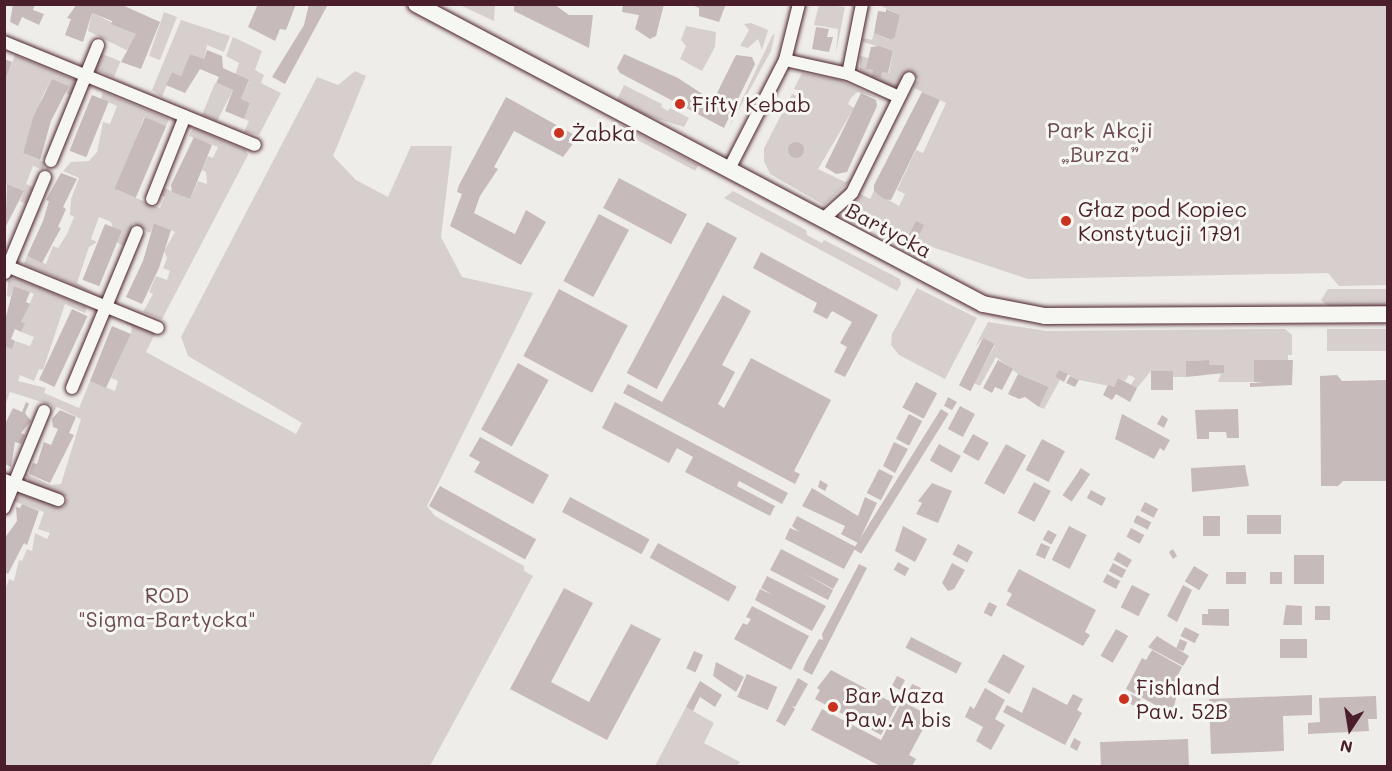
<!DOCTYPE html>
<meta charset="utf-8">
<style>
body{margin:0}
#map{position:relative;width:1392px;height:771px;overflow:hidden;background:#efedea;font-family:Mali,sans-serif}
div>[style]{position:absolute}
.green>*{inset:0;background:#d7cfce;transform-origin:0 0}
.building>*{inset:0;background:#c6babb;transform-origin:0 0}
.round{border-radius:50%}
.roads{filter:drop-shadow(0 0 2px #4a1f2b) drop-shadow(0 0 2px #4a1f2b)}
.minor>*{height:12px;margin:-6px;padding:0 6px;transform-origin:6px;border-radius:6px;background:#f6f6f2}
.tertiary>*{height:16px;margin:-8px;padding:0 8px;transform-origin:8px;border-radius:8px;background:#f6f6f2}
.dots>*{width:16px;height:16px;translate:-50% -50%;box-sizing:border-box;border:3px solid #f6f6f2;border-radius:50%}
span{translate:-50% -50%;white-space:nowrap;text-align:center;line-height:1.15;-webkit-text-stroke:6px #f6f6f2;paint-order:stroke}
.poi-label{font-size:21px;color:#4a1f2b}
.left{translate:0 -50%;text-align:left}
.park-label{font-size:21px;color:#6d4b54}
.street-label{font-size:21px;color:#4a1f2b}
.frame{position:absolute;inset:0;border:6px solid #4a1f2b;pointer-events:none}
.north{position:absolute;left:1320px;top:699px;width:60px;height:60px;-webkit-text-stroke:4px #f6f6f2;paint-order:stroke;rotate:192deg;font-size:16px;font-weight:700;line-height:24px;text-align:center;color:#4a1f2b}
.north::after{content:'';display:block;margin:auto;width:21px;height:27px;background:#4a1f2b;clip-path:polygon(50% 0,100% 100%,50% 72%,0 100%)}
</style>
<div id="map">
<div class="green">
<i style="clip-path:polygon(819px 4px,845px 7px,836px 53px,838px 29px,814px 25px)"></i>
<i style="clip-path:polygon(460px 5px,495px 5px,494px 21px)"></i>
<i style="clip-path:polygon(879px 5px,1387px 5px,1387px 285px,1339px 286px,1328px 273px,1028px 279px,899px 236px,843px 208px,859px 193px,870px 199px,874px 191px,899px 206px,905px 194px,897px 190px,916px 150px,923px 153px,946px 103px,914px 88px,919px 79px,907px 73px,897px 90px,860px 72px,860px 56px,869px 58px,867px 69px,873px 70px,873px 77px,881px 78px,882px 72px,889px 73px,893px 51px,863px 42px,863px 38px,872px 40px,874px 33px,890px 40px,895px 37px,900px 15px)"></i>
<i style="clip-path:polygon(164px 12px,177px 17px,160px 60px,149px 56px)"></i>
<i style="clip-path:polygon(92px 13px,136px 34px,131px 47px,126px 50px,88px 31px)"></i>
<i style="clip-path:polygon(181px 20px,230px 36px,224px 52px,207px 45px,204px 59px,190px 54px,181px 76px,172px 72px,162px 97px,152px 90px)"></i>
<i style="clip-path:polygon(751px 23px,768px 30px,762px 50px,758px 39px,748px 48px,740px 46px,749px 30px,744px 24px)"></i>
<i style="clip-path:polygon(686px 26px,716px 32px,715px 47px,702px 71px,680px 59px,686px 46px,681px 40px)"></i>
<i style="clip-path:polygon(775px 33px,771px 51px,728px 129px,772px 36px)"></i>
<i style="clip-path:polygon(233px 37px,262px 51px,255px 70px,264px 75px,261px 83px,281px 93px,259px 135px,244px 132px,249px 121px,244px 119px,250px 103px,241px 99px,249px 81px,235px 75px,239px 63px,226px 56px)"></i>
<i style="left:100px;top:53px;width:22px;height:17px;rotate:22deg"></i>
<i style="clip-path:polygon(15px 55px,75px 80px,78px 85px,73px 96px,66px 93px,68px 86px,52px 79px,42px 97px,23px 153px,46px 163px,43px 170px,33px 166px,26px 184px,33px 187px,26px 204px,20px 201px,24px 191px,7px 184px,5px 190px,5px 81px)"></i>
<i style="clip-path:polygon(355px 71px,366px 76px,333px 156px,356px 180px,388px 197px,411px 146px,452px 146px,441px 237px,462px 277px,533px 293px,427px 506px,435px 516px,524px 566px,524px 571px,533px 576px,430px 766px,5px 766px,5px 590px,9px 579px,14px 581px,19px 560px,22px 561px,27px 549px,32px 551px,35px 533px,47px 539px,50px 533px,38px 529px,44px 512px,13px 501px,21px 494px,64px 507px,68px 497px,30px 483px,25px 473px,51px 485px,61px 484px,81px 419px,57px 407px,50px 417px,51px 405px,10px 392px,5px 406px,5px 346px,12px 349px,15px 341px,30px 346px,34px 337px,21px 332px,24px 323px,21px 322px,34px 294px,15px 286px,10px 297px,7px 296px,8px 281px,16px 278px,87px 307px,85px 313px,65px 304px,43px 370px,39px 369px,34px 381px,20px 375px,18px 381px,46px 388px,44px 393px,79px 408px,90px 381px,115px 391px,118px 381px,111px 378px,131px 334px,132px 326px,125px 323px,126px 319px,156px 332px,146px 352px,296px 434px,302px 423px,188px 356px,181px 337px,317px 77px,338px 85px)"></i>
<i style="clip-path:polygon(802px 73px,840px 80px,877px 98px,857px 92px,851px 98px,848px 104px,854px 108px,818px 169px,845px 182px,852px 179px,824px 205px,770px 174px,764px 161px,764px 148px,792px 94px,801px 97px,802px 92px,794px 89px)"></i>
<i style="clip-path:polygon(215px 83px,233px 90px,217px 121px,202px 115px)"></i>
<i style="clip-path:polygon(624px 85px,662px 104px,661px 107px,668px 111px,670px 108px,689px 118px,684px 127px,645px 115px,617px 100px)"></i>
<i style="clip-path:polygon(103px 92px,169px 119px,166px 126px,144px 117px,117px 190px,160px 208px,165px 197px,158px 194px,162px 187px,190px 199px,198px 181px,207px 184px,206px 172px,202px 170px,208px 156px,213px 158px,218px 147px,189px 136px,193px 128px,246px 150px,248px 155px,162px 319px,143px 312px,153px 294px,149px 292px,156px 276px,167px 280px,170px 271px,163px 268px,167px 258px,164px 251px,175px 232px,155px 223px,150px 233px,133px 223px,128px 243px,123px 246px,117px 242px,111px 222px,99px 217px,91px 239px,97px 242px,89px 247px,77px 283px,96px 294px,24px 264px,27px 256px,46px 264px,53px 246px,58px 248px,67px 234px,74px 217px,70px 215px,71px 199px,79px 178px,63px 171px,71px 162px,89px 161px,97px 152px,103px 122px,110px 124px,117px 106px,101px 99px)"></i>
<i style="left:622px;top:125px;width:86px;height:6px;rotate:28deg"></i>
<i style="clip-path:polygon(733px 191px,806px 230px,807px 235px,822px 243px,824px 240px,900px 279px,901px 284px,897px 291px,724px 198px)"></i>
<i style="clip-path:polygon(917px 288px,977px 318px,945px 379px,899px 355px,891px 345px,892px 334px)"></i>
<i style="clip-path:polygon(1328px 289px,1387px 289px,1387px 306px,1329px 307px,1321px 300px)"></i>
<i style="clip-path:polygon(988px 322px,1046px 331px,1285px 329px,1292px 335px,1292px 355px,1288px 355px,1288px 360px,1254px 360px,1254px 382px,1218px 382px,1224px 365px,1209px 365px,1208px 360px,1186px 361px,1186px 377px,1173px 377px,1173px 371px,1151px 371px,1137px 388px,1131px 385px,1135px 378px,1129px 375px,1125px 381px,1118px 378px,1114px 387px,1079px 380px,1059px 370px,1055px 377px,1060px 380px,1044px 409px,1039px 407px,1049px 387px,1018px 374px,996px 357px,980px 386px,974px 383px,995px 345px,983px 338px,975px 347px)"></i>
<i style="left:1387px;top:329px;width:22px;height:60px;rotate:90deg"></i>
<i style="clip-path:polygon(686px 707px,714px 723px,704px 743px,740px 762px,737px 766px,655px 766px)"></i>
</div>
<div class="building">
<i style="clip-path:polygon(13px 4px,35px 4px,33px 10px,44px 14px,39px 25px,22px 17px,18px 26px,10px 22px)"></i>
<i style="clip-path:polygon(77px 4px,120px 4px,160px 22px,141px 69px,121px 62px,136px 34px,111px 24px,112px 21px,92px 13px,83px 42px,65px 35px,71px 19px,67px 18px)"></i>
<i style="clip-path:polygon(258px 4px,296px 4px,286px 30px,280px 29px,275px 41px,248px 27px)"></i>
<i style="clip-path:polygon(309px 4px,327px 6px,285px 84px,272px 77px,304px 25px)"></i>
<i style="clip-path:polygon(623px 4px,664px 4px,656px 36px,650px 39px,635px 29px,639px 15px,622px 12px)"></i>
<i style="clip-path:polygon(690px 4px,726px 4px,719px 22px,699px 16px,699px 8px)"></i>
<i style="clip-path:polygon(514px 5px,555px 5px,569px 15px,593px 15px,589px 48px,514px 11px)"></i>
<i style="clip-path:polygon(886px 9px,900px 15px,895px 37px,891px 40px,874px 33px,878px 11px,886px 12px)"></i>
<i style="clip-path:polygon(816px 27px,829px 29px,827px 37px,833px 37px,829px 52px,812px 49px)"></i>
<i style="clip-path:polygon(879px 46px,893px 51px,888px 73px,882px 72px,881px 78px,872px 77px,873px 70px,866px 69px,871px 47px)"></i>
<i style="clip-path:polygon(207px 50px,222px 56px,223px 68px,249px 80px,241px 99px,250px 103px,244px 119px,225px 111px,233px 90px,216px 83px,219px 77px,200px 69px,185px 93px,166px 85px,172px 72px,181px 76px,190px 54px,204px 59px)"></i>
<i style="clip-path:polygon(624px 54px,678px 78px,713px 101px,736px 55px,752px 57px,755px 64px,724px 128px,620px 73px,617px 68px)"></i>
<i style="clip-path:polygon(4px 59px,12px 62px,5px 81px,4px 81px)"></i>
<i style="clip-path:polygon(52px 79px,69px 86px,51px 121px,40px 160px,23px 153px,34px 115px)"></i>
<i style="clip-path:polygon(922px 92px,940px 100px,891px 200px,884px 199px,874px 191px,874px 185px)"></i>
<i style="clip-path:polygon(861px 93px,876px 100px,877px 106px,847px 172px,836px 174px,825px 167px)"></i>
<i style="left:92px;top:95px;width:18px;height:60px;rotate:22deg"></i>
<i style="clip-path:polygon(506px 97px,578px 137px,563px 157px,514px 131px,494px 167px,498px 169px,480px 196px,474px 213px,515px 234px,526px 210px,546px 222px,521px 265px,450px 226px,462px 194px,457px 192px,459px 185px)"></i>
<i style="left:145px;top:117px;width:23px;height:78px;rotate:23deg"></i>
<i style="clip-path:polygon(194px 137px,212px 145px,190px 199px,172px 192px,171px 185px)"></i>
<i class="round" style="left:788px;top:142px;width:16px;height:16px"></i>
<i style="clip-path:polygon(61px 173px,77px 179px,63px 207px,66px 209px,58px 227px,61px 228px,42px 263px,27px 256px,43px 221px,49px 201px,46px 200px)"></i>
<i style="left:619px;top:178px;width:77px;height:34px;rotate:28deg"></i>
<i style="clip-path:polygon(7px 184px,24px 191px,6px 226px,5px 237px)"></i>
<i style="left:599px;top:214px;width:34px;height:76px;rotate:28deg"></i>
<i style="left:916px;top:221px;width:9px;height:17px;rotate:27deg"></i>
<i style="left:707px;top:222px;width:34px;height:171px;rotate:28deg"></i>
<i style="clip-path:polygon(154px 223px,171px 230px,159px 268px,142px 304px,126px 297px,143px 261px)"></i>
<i style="left:105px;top:224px;width:18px;height:60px;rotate:22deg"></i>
<i style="clip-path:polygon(761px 252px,878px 315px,845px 377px,834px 372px,847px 347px,840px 343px,852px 322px,832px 311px,827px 319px,813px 312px,817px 303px,753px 268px)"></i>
<i style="clip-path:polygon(14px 286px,30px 292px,26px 302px,30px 304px,21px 322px,25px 323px,21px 332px,15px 329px,11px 339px,15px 341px,12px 349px,4px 346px,4px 324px)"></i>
<i style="left:559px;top:289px;width:78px;height:76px;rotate:28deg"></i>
<i style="clip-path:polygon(723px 295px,751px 311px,722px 365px,735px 372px,718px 404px,724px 408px,751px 358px,831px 400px,794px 471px,800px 474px,795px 484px,623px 393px,628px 384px,662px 402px)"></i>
<i style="left:72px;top:309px;width:17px;height:78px;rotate:25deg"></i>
<i style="clip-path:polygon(112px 326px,131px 334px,106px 388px,90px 381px)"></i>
<i style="left:983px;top:338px;width:13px;height:53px;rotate:27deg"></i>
<i style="clip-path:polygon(998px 360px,1013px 369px,1002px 390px,995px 387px,992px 393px,983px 388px)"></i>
<i style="clip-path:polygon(1209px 360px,1209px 365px,1224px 365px,1224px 373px,1186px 377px,1186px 361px)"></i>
<i style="clip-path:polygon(1254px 360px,1293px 360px,1292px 385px,1250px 387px,1250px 383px,1264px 383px,1254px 382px)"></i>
<i style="left:518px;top:363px;width:35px;height:76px;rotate:29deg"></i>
<i style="clip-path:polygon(1059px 370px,1068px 374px,1064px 382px,1055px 377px)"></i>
<i style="left:1151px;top:371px;width:22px;height:19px"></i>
<i style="clip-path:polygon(1018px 374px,1049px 387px,1039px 407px,1025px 397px,1019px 399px,1008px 394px)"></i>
<i style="clip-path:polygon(1337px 375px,1342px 381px,1388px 380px,1388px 481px,1343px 481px,1338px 486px,1321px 486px,1320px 376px)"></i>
<i style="clip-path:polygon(1070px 376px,1079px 380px,1075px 387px,1066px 383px)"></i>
<i style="clip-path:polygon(1118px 378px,1137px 388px,1130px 402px,1116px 394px,1112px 400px,1103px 395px,1108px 385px,1114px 387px)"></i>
<i style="left:916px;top:382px;width:24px;height:29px;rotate:28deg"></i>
<i style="clip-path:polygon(948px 397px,957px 402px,952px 410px,944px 406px)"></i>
<i style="clip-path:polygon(26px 402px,29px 404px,25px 413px,31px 421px,21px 433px,25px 435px,21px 444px,15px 442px,11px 467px,5px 464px,5px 424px,13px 408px,22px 412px)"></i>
<i style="clip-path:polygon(615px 402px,788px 493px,782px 504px,739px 481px,737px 486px,775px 506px,770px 516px,685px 472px,693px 457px,677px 448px,669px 463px,602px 428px)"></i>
<i style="left:960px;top:406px;width:17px;height:26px;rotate:28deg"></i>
<i style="left:941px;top:409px;width:9px;height:165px;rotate:32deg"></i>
<i style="clip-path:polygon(1238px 409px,1239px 438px,1227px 438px,1226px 432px,1209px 432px,1209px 439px,1197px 439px,1195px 410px)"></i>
<i style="clip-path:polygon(60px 410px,76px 417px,69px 433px,74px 435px,50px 483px,29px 474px,33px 463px,37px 464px,44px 442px,51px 445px,58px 429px,53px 427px,52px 419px)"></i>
<i style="left:909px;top:414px;width:15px;height:28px;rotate:28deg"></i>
<i style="clip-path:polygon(1122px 414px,1170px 440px,1164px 451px,1160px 448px,1154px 459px,1115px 439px)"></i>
<i style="clip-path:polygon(1162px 415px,1168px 419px,1164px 428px,1157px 424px)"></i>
<i style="left:973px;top:434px;width:18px;height:21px;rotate:29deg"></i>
<i style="clip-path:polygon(480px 437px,549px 475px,533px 504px,474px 472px,480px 462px,469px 456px)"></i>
<i style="left:1042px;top:439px;width:26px;height:35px;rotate:28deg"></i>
<i style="clip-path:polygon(894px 442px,908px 449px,895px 473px,883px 466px)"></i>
<i style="left:939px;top:444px;width:25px;height:19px;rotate:29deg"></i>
<i style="left:1006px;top:444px;width:23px;height:45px;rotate:29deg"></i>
<i style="clip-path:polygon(1245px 465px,1249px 486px,1192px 492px,1191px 468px)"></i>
<i style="left:1081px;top:468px;width:11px;height:33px;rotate:34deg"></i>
<i style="left:879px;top:469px;width:16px;height:27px;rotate:27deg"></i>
<i style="clip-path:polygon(820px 480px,828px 485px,825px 491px,818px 487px)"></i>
<i style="left:1034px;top:482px;width:19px;height:35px;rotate:28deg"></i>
<i style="clip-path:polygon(932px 483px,952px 491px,938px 523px,916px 514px,922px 503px,918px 501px)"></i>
<i style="left:440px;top:486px;width:110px;height:23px;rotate:29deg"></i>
<i style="clip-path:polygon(812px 488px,858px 516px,865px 497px,877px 503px,858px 543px,841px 534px,845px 526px,802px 506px)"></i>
<i style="left:1091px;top:490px;width:17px;height:9px;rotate:28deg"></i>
<i style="left:570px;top:497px;width:90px;height:17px;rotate:28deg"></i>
<i style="left:1145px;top:502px;width:15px;height:10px;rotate:28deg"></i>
<i style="clip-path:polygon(22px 504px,39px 511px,27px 545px,24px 543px,8px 574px,4px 572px,4px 539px,17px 521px,16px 507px,20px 508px)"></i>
<i style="left:1137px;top:515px;width:16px;height:8px;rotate:27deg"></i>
<i style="left:1281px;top:515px;width:19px;height:34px;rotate:90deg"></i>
<i style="clip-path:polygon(797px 516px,856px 547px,844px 569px,785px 539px,790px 528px,799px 532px,792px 526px)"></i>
<i style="left:1203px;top:516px;width:17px;height:20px"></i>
<i style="clip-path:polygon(903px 526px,927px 539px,915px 562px,895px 551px)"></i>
<i style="left:1069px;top:526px;width:20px;height:38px;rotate:27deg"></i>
<i style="left:1131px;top:528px;width:15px;height:10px;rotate:28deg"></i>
<i style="left:1048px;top:530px;width:10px;height:11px;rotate:29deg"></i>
<i style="left:658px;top:543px;width:90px;height:17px;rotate:29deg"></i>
<i style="left:1041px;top:543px;width:10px;height:13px;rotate:24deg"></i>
<i style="left:958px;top:544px;width:17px;height:12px;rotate:28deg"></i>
<i style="clip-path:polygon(781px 549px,839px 579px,833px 589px,802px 572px,833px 590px,828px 600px,770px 570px)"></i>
<i style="clip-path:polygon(1173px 549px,1177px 556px,1173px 559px,1169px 552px)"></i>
<i style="left:1118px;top:552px;width:16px;height:9px;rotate:30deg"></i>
<i style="left:1294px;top:555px;width:30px;height:29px"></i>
<i style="left:898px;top:562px;width:13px;height:9px;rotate:29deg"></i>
<i style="clip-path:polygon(952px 563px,965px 570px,954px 589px,948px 591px,942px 583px)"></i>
<i style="left:1113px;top:563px;width:15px;height:9px;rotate:28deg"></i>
<i style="clip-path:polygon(859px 564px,867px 568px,812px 675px,803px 670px,806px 662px,819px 639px,823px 640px,822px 634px)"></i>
<i style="left:1194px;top:566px;width:17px;height:18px;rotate:31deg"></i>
<i style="clip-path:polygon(1019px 569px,1096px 610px,1085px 632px,1090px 635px,1083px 646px,1006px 605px,1012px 594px,1007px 591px)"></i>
<i style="left:1226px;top:572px;width:20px;height:12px"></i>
<i style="left:1270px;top:572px;width:12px;height:12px"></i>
<i style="left:1107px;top:574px;width:15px;height:9px;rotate:28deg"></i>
<i style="clip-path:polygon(767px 576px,826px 606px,812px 631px,755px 600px,760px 589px,773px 595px,761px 588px)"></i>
<i style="left:1132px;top:585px;width:20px;height:25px;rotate:27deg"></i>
<i style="clip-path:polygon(1183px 585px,1192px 590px,1177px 622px,1167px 616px)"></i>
<i style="clip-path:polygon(564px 588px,593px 603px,551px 682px,589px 702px,631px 624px,661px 639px,607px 740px,510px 689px)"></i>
<i style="left:989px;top:602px;width:9px;height:12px;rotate:27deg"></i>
<i style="clip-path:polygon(1286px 605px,1302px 606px,1302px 625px,1283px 625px)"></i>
<i style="clip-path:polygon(752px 606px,809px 636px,791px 670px,734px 639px,743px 623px,747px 625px,751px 619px,746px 617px)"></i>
<i style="left:1315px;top:606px;width:15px;height:14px"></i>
<i style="clip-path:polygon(1208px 609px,1229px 609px,1229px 626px,1202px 625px,1202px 614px,1208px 614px)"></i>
<i style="left:1185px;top:627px;width:16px;height:10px;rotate:27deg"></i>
<i style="left:1116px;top:629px;width:14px;height:31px;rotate:30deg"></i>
<i style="clip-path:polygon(1157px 636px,1189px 656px,1183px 666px,1148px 647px)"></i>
<i style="left:911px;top:637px;width:57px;height:12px;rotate:27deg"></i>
<i style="left:1180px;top:639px;width:8px;height:10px;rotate:23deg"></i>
<i style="left:1280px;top:639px;width:27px;height:19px"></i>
<i style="clip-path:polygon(1152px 650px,1182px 667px,1177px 677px,1181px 679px,1172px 714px,1126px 689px,1142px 658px,1146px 660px)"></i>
<i style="left:694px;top:651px;width:10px;height:19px;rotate:24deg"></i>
<i style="left:1003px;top:654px;width:25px;height:32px;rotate:29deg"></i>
<i style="clip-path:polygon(716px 662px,744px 677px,736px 692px,713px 676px)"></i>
<i style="clip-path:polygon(831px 670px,897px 705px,881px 735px,815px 699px,820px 690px,817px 688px)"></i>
<i style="left:747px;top:674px;width:33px;height:25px;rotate:23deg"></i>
<i style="left:897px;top:676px;width:9px;height:11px;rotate:27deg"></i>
<i style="clip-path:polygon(798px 678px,808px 684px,795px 707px,792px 706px,795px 709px,785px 726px,776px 721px)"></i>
<i style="clip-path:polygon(700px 681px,722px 695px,715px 707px,700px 697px,693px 711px,686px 707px)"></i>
<i style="left:912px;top:684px;width:10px;height:11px;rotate:24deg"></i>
<i style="clip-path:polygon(1033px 687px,1067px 705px,1073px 694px,1083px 699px,1077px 710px,1082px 713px,1065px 745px,1003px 712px,1007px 705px,1022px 713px)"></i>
<i style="clip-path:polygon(985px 688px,1005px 700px,995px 719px,1005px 725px,991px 750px,976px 741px,983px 727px,965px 717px,970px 706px,974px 709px)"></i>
<i style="left:1125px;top:691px;width:18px;height:9px;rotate:27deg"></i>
<i style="clip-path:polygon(1312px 695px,1312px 715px,1283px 716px,1284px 751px,1211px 754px,1209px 699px)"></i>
<i style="clip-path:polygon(1376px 696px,1377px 719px,1368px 719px,1369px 731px,1308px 734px,1308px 723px,1320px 722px,1319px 698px)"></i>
<i style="clip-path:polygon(902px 701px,930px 716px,909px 755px,916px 759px,912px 766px,880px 766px,811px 730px,822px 709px,881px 740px)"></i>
<i style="clip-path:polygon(1074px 738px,1081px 742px,1077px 751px,1070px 747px)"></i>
<i style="left:1188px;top:739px;width:27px;height:88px;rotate:88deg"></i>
</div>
<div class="roads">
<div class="minor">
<i style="left:862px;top:4px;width:71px;rotate:101.3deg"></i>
<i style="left:848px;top:74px;width:56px;rotate:24.3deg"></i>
<i style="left:4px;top:42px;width:271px;rotate:22.3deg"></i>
<i style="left:785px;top:60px;width:65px;rotate:12.5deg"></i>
<i style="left:51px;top:161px;width:125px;rotate:-67.9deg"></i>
<i style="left:729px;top:169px;width:123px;rotate:-62.8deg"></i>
<i style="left:785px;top:60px;width:58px;rotate:-76deg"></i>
<i style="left:152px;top:199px;width:89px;rotate:-68.3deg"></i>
<i style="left:822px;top:220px;width:40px;rotate:-42deg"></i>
<i style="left:852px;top:193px;width:128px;rotate:-63.6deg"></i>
<i style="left:4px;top:265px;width:166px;rotate:22.2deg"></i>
<i style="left:5px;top:273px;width:104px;rotate:-67.4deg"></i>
<i style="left:72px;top:388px;width:169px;rotate:-67.4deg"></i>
<i style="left:4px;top:480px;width:58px;rotate:20.3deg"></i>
<i style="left:4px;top:508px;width:105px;rotate:-67.6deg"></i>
</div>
<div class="tertiary">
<i style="left:416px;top:4px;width:641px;rotate:27.88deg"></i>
<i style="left:983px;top:304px;width:63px;rotate:11deg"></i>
<i style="left:1045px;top:316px;width:343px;rotate:-0.3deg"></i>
</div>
</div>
<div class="dots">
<i style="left:680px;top:104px;background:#c8321e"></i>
<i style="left:559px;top:133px;background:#c8321e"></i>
<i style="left:1066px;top:221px;background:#c8321e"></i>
<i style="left:1124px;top:699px;background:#c8321e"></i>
<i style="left:833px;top:707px;background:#c8321e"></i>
</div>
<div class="poi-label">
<span class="left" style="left:692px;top:104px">Fifty Kebab</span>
<span class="left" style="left:571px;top:133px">Żabka</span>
<span class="left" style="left:1078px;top:221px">Głaz pod Kopiec<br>Konstytucji 1791</span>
<span class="left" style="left:1136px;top:699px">Fishland<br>Paw. 52B</span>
<span class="left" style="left:845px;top:707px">Bar Waza<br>Paw. A bis</span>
</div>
<div class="park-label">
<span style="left:1100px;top:142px">Park Akcji<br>„Burza”</span>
<span style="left:167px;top:607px">ROD<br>"Sigma-Bartycka"</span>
</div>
<div class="street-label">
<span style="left:889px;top:230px;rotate:28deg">Bartycka</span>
</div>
<div class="frame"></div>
<div class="north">N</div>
</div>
